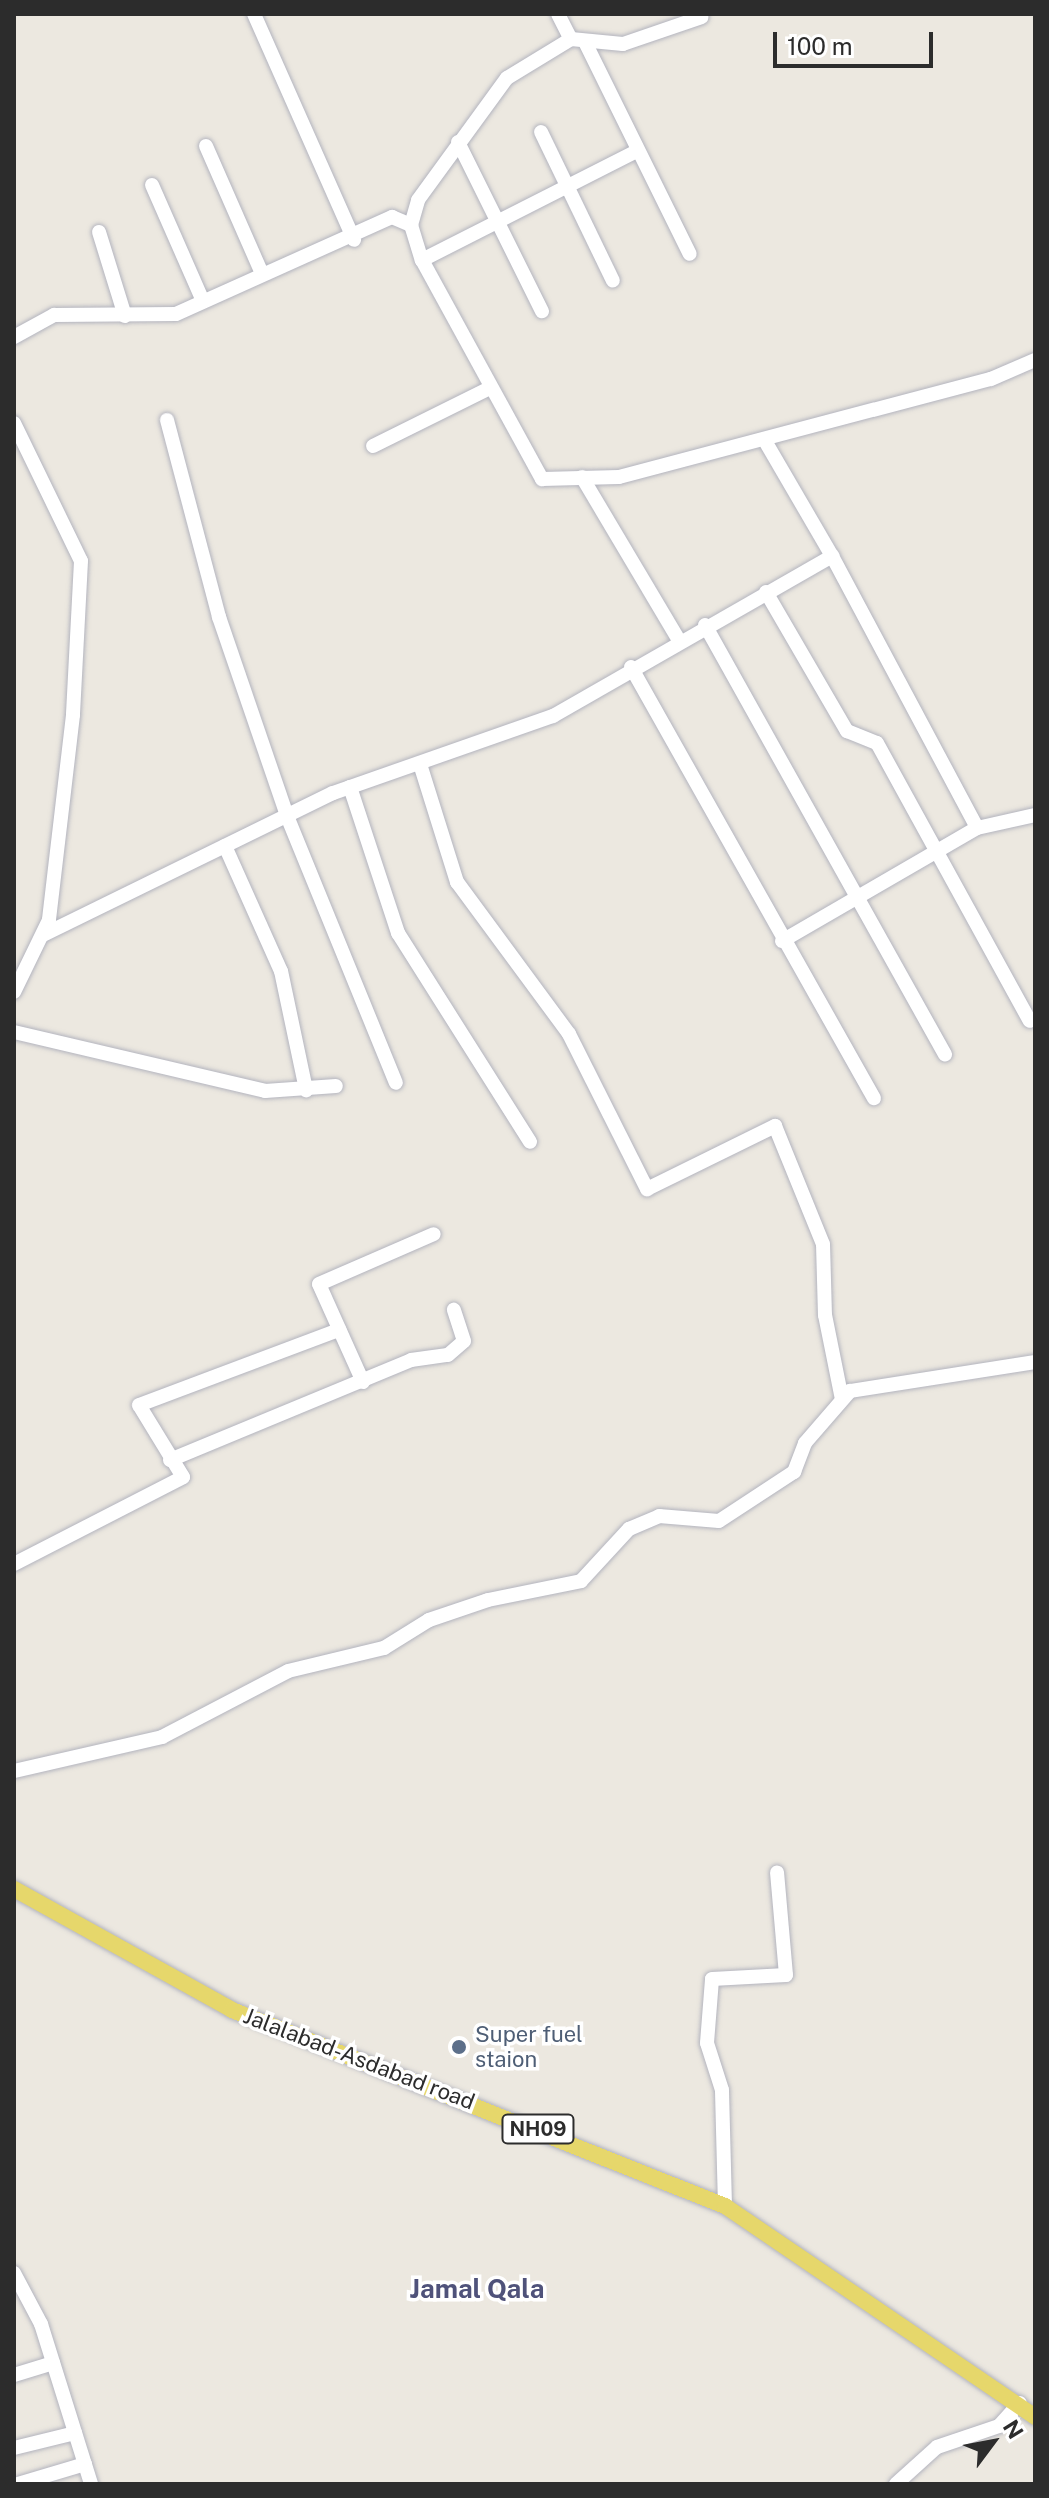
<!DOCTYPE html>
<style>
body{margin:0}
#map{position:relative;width:1049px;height:2498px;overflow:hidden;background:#ece8e0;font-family:"Public Sans",sans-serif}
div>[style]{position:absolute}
.roads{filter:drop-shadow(0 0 2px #b3b4be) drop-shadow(0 0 2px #b3b4be)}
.minor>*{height:14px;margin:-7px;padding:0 7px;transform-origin:7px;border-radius:7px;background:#fff}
.major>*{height:16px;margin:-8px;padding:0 8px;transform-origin:8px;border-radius:8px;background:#e6d76b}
.dots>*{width:22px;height:22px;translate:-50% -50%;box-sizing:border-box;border:4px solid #fff;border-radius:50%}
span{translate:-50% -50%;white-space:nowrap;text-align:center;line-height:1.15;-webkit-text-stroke:7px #fff;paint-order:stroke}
.shield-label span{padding:2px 6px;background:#fff;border:2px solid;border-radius:6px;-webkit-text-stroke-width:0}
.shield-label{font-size:20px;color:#2c2c2c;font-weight:700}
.service-label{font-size:22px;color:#4e5e75}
.left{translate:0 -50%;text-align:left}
.street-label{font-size:22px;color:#2c2c2c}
.quarter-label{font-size:26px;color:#4f527a;font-weight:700}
.frame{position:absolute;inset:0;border:16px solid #2c2c2c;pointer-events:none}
.north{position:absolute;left:953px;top:2402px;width:80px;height:80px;-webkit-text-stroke:6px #fff;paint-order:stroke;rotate:58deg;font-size:22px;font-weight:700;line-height:32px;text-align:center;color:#2c2c2c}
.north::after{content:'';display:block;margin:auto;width:28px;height:36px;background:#2c2c2c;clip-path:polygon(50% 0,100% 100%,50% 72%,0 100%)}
.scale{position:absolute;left:773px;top:32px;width:160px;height:36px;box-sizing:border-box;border:4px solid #2c2c2c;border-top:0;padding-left:10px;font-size:24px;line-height:28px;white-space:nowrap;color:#2c2c2c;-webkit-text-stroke:6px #fff;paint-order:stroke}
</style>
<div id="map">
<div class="roads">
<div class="minor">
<i style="left:254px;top:14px;width:247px;rotate:66.1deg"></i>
<i style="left:558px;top:14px;width:28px;rotate:63deg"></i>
<i style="left:586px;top:44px;width:234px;rotate:63.7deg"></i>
<i style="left:541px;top:132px;width:165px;rotate:64.2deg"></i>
<i style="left:458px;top:142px;width:189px;rotate:63.6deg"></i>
<i style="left:206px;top:146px;width:137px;rotate:66.3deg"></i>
<i style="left:152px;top:185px;width:127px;rotate:66.3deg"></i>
<i style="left:411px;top:225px;width:26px;rotate:-74deg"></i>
<i style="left:418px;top:200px;width:151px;rotate:-53.9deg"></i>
<i style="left:507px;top:78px;width:75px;rotate:-31.4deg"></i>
<i style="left:571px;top:39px;width:52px;rotate:5.5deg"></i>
<i style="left:623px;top:44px;width:83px;rotate:-18.9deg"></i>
<i style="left:99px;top:232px;width:88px;rotate:72.8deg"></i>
<i style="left:422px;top:260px;width:239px;rotate:-26.9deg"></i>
<i style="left:14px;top:337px;width:46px;rotate:-28.8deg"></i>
<i style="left:54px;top:315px;width:122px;rotate:-0.5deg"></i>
<i style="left:176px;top:314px;width:237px;rotate:-24.2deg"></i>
<i style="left:392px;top:217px;width:21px;rotate:23deg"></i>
<i style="left:411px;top:225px;width:37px;rotate:73deg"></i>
<i style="left:422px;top:260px;width:250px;rotate:61.3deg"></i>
<i style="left:542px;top:479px;width:77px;rotate:-1.5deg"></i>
<i style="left:619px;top:477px;width:385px;rotate:-14.8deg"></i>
<i style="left:991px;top:379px;width:48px;rotate:-23.4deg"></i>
<i style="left:167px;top:420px;width:204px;rotate:75.2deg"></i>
<i style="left:219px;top:617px;width:210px;rotate:71.1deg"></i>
<i style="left:287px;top:816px;width:288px;rotate:67.8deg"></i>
<i style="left:14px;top:423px;width:153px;rotate:64.1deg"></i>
<i style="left:81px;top:561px;width:154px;rotate:93deg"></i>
<i style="left:73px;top:715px;width:206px;rotate:96.7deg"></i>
<i style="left:49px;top:920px;width:80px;rotate:115.9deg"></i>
<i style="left:373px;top:446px;width:131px;rotate:-26.4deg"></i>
<i style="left:582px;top:477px;width:192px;rotate:59.3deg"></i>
<i style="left:832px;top:556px;width:308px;rotate:61.9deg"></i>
<i style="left:766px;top:592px;width:161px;rotate:59.8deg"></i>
<i style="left:847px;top:731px;width:32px;rotate:22deg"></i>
<i style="left:877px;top:743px;width:317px;rotate:61.2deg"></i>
<i style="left:705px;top:625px;width:492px;rotate:60.8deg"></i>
<i style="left:631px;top:667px;width:495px;rotate:60.6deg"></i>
<i style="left:420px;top:764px;width:124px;rotate:72.6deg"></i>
<i style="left:457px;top:882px;width:189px;rotate:53.6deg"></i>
<i style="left:569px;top:1034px;width:174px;rotate:63.3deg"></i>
<i style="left:647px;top:1189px;width:143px;rotate:-26.2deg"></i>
<i style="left:775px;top:1126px;width:127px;rotate:67.9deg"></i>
<i style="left:823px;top:1244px;width:71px;rotate:88.4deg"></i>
<i style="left:825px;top:1315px;width:86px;rotate:78.6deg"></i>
<i style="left:350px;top:787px;width:154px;rotate:71.8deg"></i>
<i style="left:398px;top:933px;width:247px;rotate:57.7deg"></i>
<i style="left:225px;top:846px;width:137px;rotate:65.9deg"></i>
<i style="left:281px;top:971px;width:122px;rotate:78.1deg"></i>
<i style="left:43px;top:935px;width:323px;rotate:-26.1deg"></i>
<i style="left:333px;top:793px;width:233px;rotate:-19.3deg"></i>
<i style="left:553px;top:716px;width:322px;rotate:-29.8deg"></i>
<i style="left:832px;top:556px;width:133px;rotate:-120.2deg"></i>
<i style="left:782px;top:941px;width:225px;rotate:-30.1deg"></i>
<i style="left:977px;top:828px;width:59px;rotate:-12.6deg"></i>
<i style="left:14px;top:1032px;width:258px;rotate:13.2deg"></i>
<i style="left:265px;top:1091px;width:71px;rotate:-4deg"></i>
<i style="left:363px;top:1382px;width:107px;rotate:-114.2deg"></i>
<i style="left:319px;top:1284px;width:125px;rotate:-23.5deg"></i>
<i style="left:170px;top:1460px;width:261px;rotate:-22.5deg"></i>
<i style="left:411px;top:1360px;width:37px;rotate:-8deg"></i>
<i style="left:448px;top:1355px;width:21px;rotate:-41deg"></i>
<i style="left:464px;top:1341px;width:33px;rotate:-108deg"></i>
<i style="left:14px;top:1564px;width:190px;rotate:-27.2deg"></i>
<i style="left:183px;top:1477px;width:84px;rotate:-121.4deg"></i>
<i style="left:139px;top:1405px;width:214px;rotate:-20.6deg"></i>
<i style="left:14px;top:1771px;width:152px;rotate:-12.9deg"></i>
<i style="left:162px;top:1737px;width:142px;rotate:-27.6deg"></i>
<i style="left:288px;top:1671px;width:99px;rotate:-13.5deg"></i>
<i style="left:384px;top:1648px;width:53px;rotate:-31.9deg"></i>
<i style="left:429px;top:1620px;width:62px;rotate:-18.7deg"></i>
<i style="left:488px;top:1600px;width:95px;rotate:-11.5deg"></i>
<i style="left:581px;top:1581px;width:71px;rotate:-47.3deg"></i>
<i style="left:629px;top:1529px;width:33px;rotate:-23deg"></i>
<i style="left:659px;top:1516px;width:60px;rotate:4.8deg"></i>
<i style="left:719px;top:1521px;width:90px;rotate:-33.2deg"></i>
<i style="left:794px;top:1472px;width:31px;rotate:-69deg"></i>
<i style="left:805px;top:1443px;width:69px;rotate:-49.1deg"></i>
<i style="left:850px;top:1391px;width:187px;rotate:-8.9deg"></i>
<i style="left:725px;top:2206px;width:116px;rotate:-91.5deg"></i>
<i style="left:722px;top:2090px;width:49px;rotate:-107.7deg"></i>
<i style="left:707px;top:2043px;width:64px;rotate:-85.5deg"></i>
<i style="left:712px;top:1979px;width:74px;rotate:-3.1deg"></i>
<i style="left:786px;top:1975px;width:103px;rotate:-95deg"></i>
<i style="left:14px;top:2273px;width:58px;rotate:62.1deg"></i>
<i style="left:41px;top:2324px;width:168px;rotate:72.6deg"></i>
<i style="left:14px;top:2375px;width:41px;rotate:-17.1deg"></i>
<i style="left:14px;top:2448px;width:63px;rotate:-13.8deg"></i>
<i style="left:18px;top:2484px;width:70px;rotate:-16.6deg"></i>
<i style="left:896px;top:2484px;width:55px;rotate:-42.1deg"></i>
<i style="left:937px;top:2447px;width:65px;rotate:-18.7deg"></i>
<i style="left:999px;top:2426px;width:31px;rotate:-48deg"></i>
</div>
<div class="major">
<i style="left:14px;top:1889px;width:249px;rotate:29deg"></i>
<i style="left:232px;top:2010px;width:531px;rotate:21.68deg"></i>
<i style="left:725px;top:2206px;width:375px;rotate:34.2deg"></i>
</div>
</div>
<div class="dots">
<i style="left:459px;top:2047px;background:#5c6f8a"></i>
</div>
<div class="shield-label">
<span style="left:538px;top:2129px">NH09</span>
</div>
<div class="service-label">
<span class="left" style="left:475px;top:2047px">Super fuel<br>staion</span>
</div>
<div class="street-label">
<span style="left:359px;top:2059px;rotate:21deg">Jalalabad-Asdabad road</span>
</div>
<div class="quarter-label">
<span style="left:477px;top:2289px">Jamal Qala</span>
</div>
<div class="frame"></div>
<div class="north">N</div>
<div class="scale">100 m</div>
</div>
